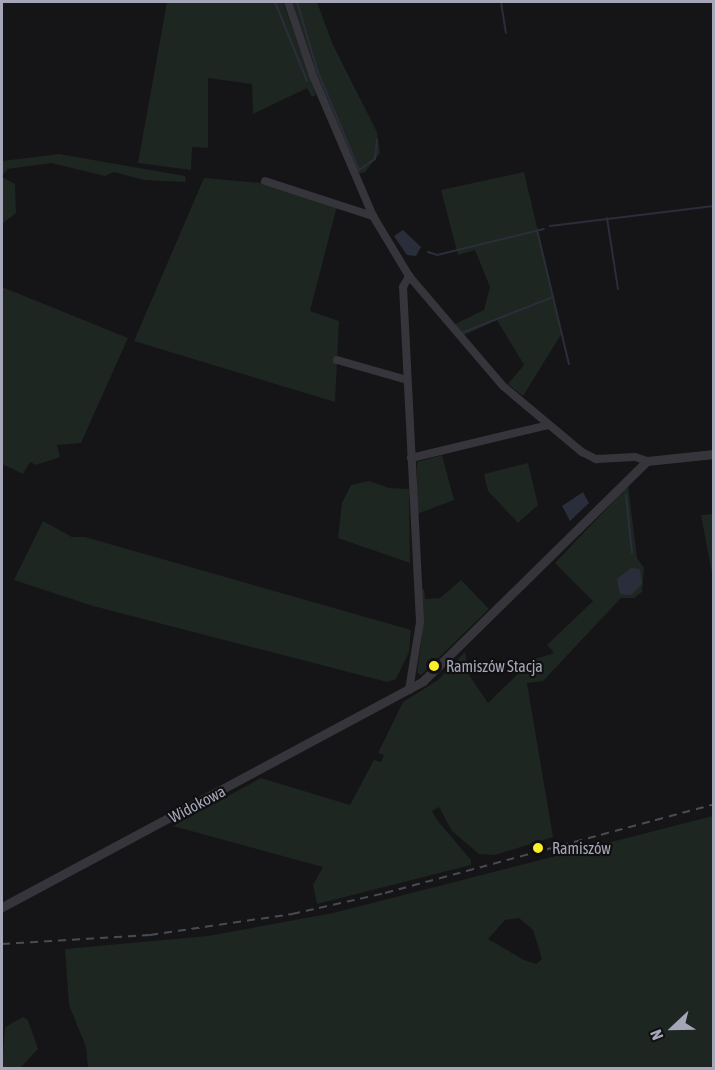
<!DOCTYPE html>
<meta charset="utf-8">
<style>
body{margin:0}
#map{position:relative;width:715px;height:1070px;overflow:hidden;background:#151416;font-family:"Asap Condensed",sans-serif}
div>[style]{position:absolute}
.green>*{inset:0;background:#1e2621}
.water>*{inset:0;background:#2a2e3b}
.stream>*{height:2px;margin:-1px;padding:0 1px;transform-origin:1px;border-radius:1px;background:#2a2e3b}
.minor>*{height:8px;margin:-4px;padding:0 4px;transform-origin:4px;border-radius:4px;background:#36353b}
.tertiary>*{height:9px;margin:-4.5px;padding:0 4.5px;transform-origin:4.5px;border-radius:4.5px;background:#36353b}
.rail>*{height:2px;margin-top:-1px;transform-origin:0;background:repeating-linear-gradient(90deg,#4a4a53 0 8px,transparent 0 14px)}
.dots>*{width:16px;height:16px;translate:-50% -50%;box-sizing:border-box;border:3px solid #100f11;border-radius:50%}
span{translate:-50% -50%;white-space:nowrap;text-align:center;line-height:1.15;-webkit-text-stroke:4.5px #100f11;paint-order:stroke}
.poi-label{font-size:16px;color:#a5a6b7}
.left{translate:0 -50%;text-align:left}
.street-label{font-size:16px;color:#a5a6b7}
.frame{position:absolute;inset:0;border:3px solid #a5a6b7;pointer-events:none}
.north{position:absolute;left:643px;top:998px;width:60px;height:60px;-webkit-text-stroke:4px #100f11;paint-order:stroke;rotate:248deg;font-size:16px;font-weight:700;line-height:24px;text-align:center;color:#a5a6b7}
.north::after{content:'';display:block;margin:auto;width:21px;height:27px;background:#a5a6b7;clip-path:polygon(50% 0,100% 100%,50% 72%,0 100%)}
</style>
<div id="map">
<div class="green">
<i style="clip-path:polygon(167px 2px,283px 2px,316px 95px,312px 97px,307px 88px,253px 114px,252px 84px,208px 78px,208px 148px,192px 147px,191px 170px,138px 163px)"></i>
<i style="clip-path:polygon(292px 2px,317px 2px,333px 45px,377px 132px,380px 153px,365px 172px,358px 174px,321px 89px)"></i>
<i style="clip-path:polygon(59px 154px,185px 176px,186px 182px,144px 180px,114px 172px,105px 176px,51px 163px,8px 169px,2px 175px,2px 161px)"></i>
<i style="clip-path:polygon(524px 172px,562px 333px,523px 396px,508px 384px,524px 365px,497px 320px,462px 336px,455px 324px,484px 310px,490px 287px,475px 250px,458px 255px,441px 190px)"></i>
<i style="clip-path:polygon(2px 177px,15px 184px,16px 213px,2px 224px)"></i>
<i style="clip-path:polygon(204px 178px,274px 184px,337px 206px,310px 311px,339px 321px,335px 402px,134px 341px)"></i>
<i style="clip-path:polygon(2px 287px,128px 338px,81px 443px,57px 445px,60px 457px,36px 465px,30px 462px,23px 474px,2px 464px)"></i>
<i style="clip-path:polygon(442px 455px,454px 500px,417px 514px,417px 462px)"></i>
<i style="clip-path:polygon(528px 463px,538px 505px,518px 523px,488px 491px,484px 474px)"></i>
<i style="clip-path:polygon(369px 481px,389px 488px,409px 489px,410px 563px,338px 538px,342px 503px,351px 485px)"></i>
<i style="clip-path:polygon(628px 486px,637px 558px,644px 568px,642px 592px,634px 598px,621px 598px,543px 681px,527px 683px,553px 837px,495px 855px,479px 854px,452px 831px,439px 807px,432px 811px,437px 820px,471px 860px,471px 865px,317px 904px,313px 885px,323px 867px,173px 826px,261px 778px,350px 805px,374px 760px,381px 762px,384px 755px,378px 753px,403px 702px,438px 680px,465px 652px,469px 675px,488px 703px,532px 660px,554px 653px,547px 645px,593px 601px,555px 563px)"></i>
<i style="clip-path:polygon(713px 514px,714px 514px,713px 579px,701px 515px)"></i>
<i style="clip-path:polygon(43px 521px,72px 537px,85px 537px,411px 630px,409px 652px,396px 679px,387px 682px,93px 606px,14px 580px)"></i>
<i style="clip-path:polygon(461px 580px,489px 609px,421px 675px,417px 673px,422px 636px,419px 589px,424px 589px,425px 599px,440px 598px)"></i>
<i style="clip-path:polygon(evenodd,713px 816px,713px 1068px,88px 1068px,86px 1047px,69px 1005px,65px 949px,208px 936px,333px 913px,713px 816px,505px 920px,519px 918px,533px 930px,542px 959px,536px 964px,524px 960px,488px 939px,505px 920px)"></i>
<i style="clip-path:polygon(23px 1017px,28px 1020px,38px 1049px,20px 1068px,2px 1068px,5px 1027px)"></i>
</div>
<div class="water">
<i style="clip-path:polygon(403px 230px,421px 247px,416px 256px,407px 255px,394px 236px)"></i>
<i style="clip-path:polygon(583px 492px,589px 503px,570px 521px,562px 506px)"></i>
<i style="clip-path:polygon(631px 568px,640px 569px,642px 584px,631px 595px,620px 594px,617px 579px)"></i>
</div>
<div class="stream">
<i style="left:275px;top:2px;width:85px;rotate:67.9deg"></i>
<i style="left:297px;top:2px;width:71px;rotate:73.6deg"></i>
<i style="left:317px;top:70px;width:108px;rotate:67.2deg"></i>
<i style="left:359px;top:170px;width:19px;rotate:-35deg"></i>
<i style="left:375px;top:159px;width:19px;rotate:-84deg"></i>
<i style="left:501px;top:2px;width:31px;rotate:81deg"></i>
<i style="left:607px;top:218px;width:72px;rotate:81.2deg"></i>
<i style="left:550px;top:226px;width:165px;rotate:-7deg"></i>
<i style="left:537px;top:230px;width:138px;rotate:76.6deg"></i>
<i style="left:428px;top:252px;width:9px;rotate:18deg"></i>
<i style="left:437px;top:255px;width:110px;rotate:-13.7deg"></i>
<i style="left:464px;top:332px;width:96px;rotate:-21.5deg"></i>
<i style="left:626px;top:495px;width:58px;rotate:84.1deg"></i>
</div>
<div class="minor">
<i style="left:288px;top:2px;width:78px;rotate:71.3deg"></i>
<i style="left:313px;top:76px;width:152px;rotate:66.8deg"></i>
<i style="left:373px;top:216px;width:70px;rotate:59deg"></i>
<i style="left:409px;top:276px;width:145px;rotate:49.5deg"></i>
<i style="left:503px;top:386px;width:103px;rotate:39.9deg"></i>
<i style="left:582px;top:452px;width:16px;rotate:27deg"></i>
<i style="left:596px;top:459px;width:39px;rotate:-3deg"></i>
<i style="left:635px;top:457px;width:13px;rotate:18deg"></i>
<i style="left:265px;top:181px;width:114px;rotate:18deg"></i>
<i style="left:337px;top:360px;width:73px;rotate:15.9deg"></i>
<i style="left:411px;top:458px;width:141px;rotate:-13.5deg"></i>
<i style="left:409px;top:690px;width:69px;rotate:-80.8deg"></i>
<i style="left:420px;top:622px;width:335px;rotate:-92.9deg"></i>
<i style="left:403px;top:287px;width:13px;rotate:-61deg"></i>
</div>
<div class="tertiary">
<i style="left:2px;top:907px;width:478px;rotate:-28.2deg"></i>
<i style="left:423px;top:681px;width:314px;rotate:-44.5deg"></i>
<i style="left:647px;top:461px;width:67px;rotate:-6deg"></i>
</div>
<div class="rail">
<i style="left:2px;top:944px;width:148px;rotate:-3.5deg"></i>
<i style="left:150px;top:935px;width:144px;rotate:-8.4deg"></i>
<i style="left:292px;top:914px;width:95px;rotate:-12.7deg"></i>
<i style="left:385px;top:893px;width:341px;rotate:-15.1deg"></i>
</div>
<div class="dots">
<i style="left:434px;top:666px;background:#faef29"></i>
<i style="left:538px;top:848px;background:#faef29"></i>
</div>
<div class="poi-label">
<span class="left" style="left:446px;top:666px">Ramiszów Stacja</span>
<span class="left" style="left:552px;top:848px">Ramiszów</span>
</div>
<div class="street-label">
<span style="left:197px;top:804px;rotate:-28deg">Widokowa</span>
</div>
<div class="frame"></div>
<div class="north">N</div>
</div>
